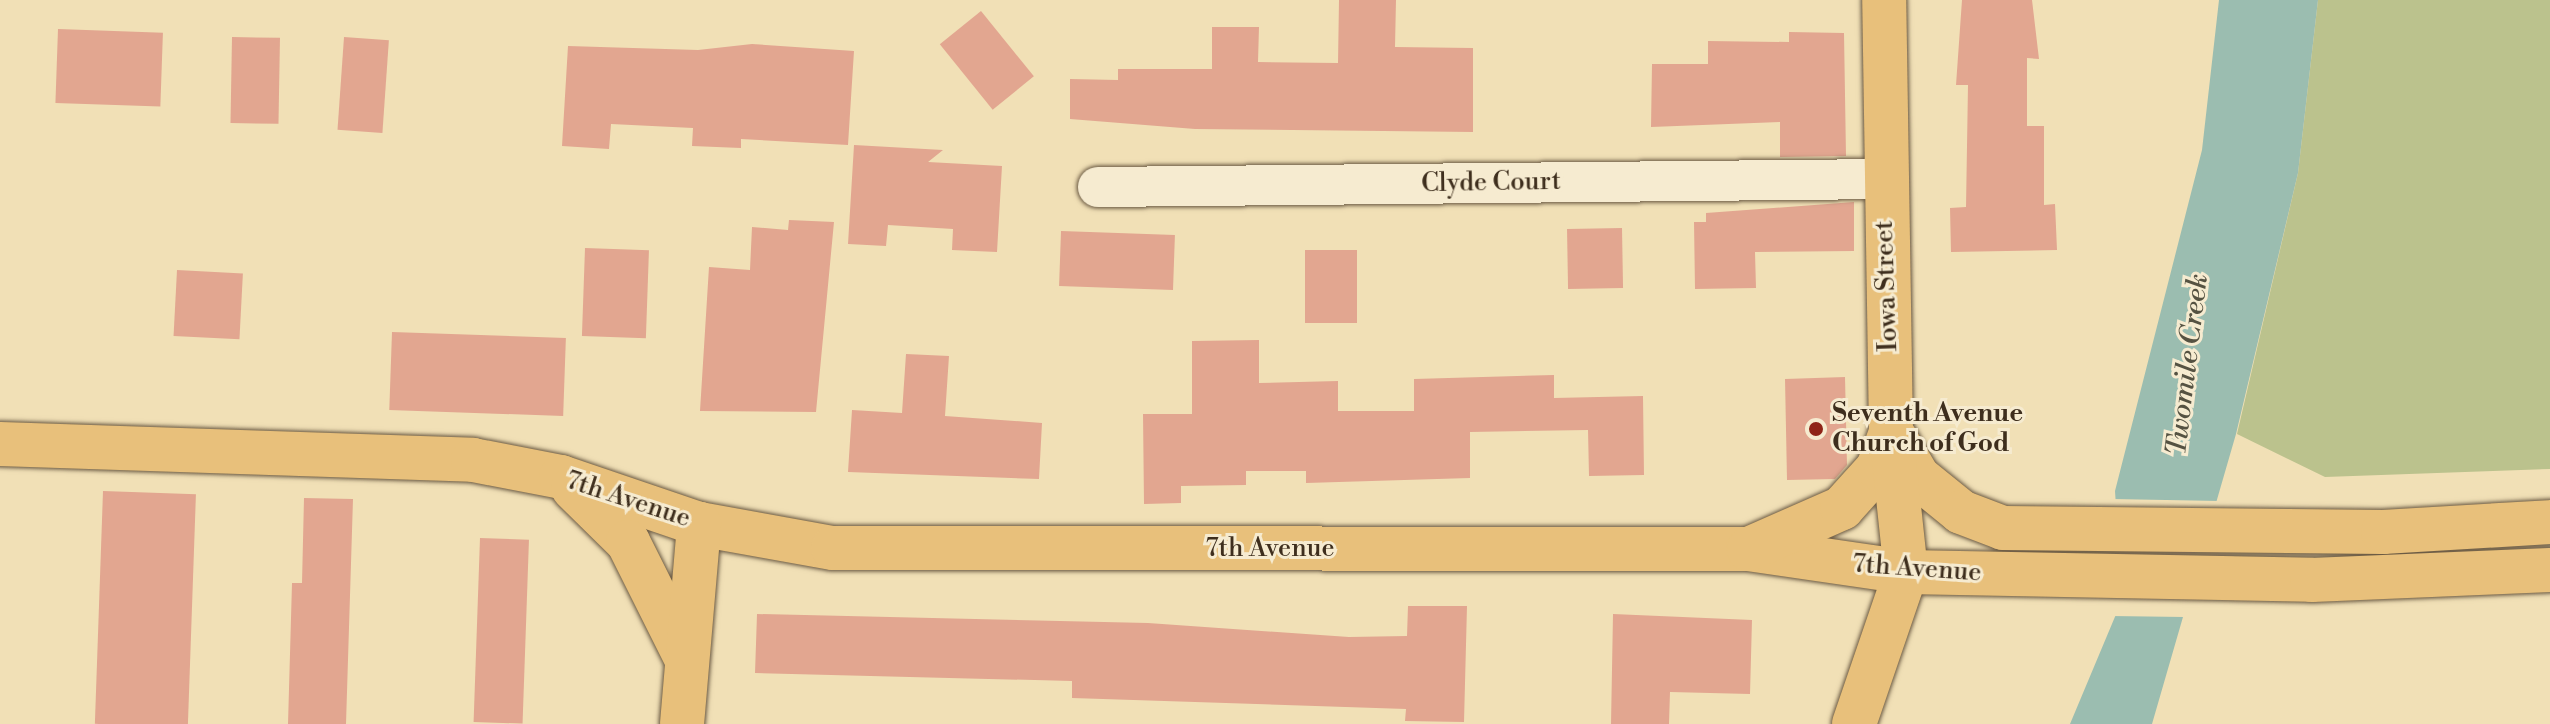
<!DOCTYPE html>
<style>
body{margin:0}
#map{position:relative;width:2550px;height:724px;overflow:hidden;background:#f1e0b6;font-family:"Libre Bodoni",serif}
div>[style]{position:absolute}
.green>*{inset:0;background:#bbc28d}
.water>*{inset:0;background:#9bbdb0}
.pier>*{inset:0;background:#f1e0b6}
.building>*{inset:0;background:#e2a690;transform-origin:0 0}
.roads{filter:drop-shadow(0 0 2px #6b5a43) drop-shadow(0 0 2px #6b5a43)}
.minor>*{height:40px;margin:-20px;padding:0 20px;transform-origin:20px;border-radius:20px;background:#f6ebd0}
.primary>*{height:44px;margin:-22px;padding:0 22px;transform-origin:22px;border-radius:22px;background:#e8c07b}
.dots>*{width:22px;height:22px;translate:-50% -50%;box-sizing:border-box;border:4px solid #f6ebd0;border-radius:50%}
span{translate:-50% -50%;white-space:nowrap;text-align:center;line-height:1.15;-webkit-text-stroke:6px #f6ebd0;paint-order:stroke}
.street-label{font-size:26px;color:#3e2e1d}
.poi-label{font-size:26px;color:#3e2e1d;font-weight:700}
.left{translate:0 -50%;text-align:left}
.water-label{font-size:28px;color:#555242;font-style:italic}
</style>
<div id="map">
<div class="green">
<i style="clip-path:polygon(2318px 0,2550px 0,2550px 469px,2325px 477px,2237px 434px,2298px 173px)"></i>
</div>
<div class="water">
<i style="clip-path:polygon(2219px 0,2318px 0,2298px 173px,2236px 434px,2152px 724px,2070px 724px,2122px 600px,2115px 491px,2202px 150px)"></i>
</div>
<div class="pier">
<i style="clip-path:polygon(2112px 499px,2220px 501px,2185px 617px,2111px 616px,2118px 599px)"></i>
</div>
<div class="building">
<i style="clip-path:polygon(1339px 0,1396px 0,1395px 47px,1473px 48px,1473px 132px,1195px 129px,1070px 119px,1070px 79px,1118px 80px,1118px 69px,1212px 69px,1212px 27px,1259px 27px,1258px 62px,1338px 63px)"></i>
<i style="clip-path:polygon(1962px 0,2032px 0,2039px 59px,2027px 58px,2027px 126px,2044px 126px,2044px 205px,2055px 204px,2057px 250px,1951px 252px,1950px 208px,1966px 207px,1968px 85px,1956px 85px)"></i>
<i style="left:981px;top:11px;width:84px;height:53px;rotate:51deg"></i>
<i style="left:58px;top:29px;width:105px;height:74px;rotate:2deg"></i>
<i style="clip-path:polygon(1789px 32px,1844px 33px,1846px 156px,1780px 157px,1780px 122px,1651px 127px,1652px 64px,1708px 64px,1708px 41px,1789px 42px)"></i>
<i style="left:232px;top:37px;width:48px;height:86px;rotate:1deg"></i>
<i style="left:344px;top:37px;width:45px;height:93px;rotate:4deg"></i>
<i style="clip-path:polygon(752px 44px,854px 51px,848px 145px,741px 139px,741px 148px,692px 146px,693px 128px,611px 124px,609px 149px,562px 146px,568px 46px,698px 50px)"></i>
<i style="clip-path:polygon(854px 145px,943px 150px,928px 162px,1002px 166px,997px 252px,952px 250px,953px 229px,888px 225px,886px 246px,848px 244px)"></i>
<i style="clip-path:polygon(1854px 202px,1854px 251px,1755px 252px,1756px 288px,1695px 289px,1694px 222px,1706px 222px,1706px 213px)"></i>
<i style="clip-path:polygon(789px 220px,834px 222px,816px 412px,700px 411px,709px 267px,750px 270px,752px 227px,788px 230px)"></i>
<i style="left:1622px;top:228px;width:60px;height:55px;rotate:89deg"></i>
<i style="left:1061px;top:231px;width:114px;height:55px;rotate:2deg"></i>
<i style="left:585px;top:248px;width:64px;height:88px;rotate:2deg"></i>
<i style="left:1305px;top:250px;width:52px;height:73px"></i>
<i style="left:177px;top:270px;width:66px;height:66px;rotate:3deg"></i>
<i style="left:392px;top:332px;width:174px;height:78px;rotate:2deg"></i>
<i style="clip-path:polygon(1259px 340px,1259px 383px,1338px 381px,1338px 411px,1414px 411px,1414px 379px,1554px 375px,1554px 398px,1643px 396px,1644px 475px,1589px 476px,1588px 430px,1470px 432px,1470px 478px,1306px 483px,1306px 471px,1246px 471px,1246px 485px,1181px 486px,1181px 503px,1144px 504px,1143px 414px,1192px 414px,1192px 341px)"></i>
<i style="clip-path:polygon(906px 354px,949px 356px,945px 416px,1042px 423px,1039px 479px,848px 472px,852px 410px,902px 413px)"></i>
<i style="clip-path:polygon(1845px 377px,1847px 465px,1835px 479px,1787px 480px,1785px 379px)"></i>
<i style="left:103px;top:491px;width:93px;height:233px;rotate:2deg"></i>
<i style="clip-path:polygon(304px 498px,353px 499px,346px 724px,288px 724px,292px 583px,302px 583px)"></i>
<i style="left:480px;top:538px;width:49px;height:184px;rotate:2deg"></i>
<i style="clip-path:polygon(1408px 606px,1467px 606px,1464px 722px,1405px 721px,1406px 709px,1072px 698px,1072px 681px,755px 673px,757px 614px,1148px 623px,1349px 637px,1407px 636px)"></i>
<i style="clip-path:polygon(1613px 614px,1752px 620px,1750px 694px,1670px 692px,1669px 724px,1611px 724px)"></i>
</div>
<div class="roads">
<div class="minor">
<i style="left:1098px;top:187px;width:786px;rotate:-0.58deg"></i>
</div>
<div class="primary">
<i style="left:1895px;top:438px;width:45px;rotate:59.5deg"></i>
<i style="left:1918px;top:477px;width:55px;rotate:39.1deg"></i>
<i style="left:1961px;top:512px;width:45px;rotate:20.9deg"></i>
<i style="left:2003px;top:528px;width:380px;rotate:0.6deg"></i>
<i style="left:2383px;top:532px;width:167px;rotate:-3.4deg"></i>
<i style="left:0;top:444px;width:473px;rotate:1.9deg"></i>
<i style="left:473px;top:460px;width:90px;rotate:10.9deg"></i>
<i style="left:561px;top:477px;width:146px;rotate:18.8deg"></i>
<i style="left:699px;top:524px;width:136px;rotate:10.2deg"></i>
<i style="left:833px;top:548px;width:915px;rotate:0.06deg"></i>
<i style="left:1748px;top:549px;width:160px;rotate:8.3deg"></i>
<i style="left:1906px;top:572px;width:406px;rotate:1.1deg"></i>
<i style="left:2312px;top:580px;width:238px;rotate:-2.4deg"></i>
<i style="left:573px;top:488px;width:77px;rotate:44.5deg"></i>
<i style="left:628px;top:542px;width:132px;rotate:63.4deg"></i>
<i style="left:1749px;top:549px;width:102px;rotate:-23.8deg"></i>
<i style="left:1842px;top:508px;width:54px;rotate:-48deg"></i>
<i style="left:1878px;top:468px;width:38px;rotate:-70deg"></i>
<i style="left:682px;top:724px;width:201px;rotate:-85.1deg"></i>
<i style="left:1854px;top:724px;width:161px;rotate:-71.1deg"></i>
<i style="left:1906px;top:572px;width:141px;rotate:-96.1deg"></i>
<i style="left:1891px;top:432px;width:432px;rotate:-90.9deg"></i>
</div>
</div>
<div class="dots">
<i style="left:1816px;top:429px;background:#8f2418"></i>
</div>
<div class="street-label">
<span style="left:1491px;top:183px;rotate:-1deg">Clyde Court</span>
<span style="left:1887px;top:286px;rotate:-92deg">Iowa Street</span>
<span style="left:628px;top:500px;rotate:18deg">7th Avenue</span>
<span style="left:1270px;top:549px">7th Avenue</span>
<span style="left:1917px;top:569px;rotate:4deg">7th Avenue</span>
</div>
<div class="poi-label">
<span class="left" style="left:1832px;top:429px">Seventh Avenue<br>Church of God</span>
</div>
<div class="water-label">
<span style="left:2188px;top:365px;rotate:-83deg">Twomile Creek</span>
</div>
</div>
